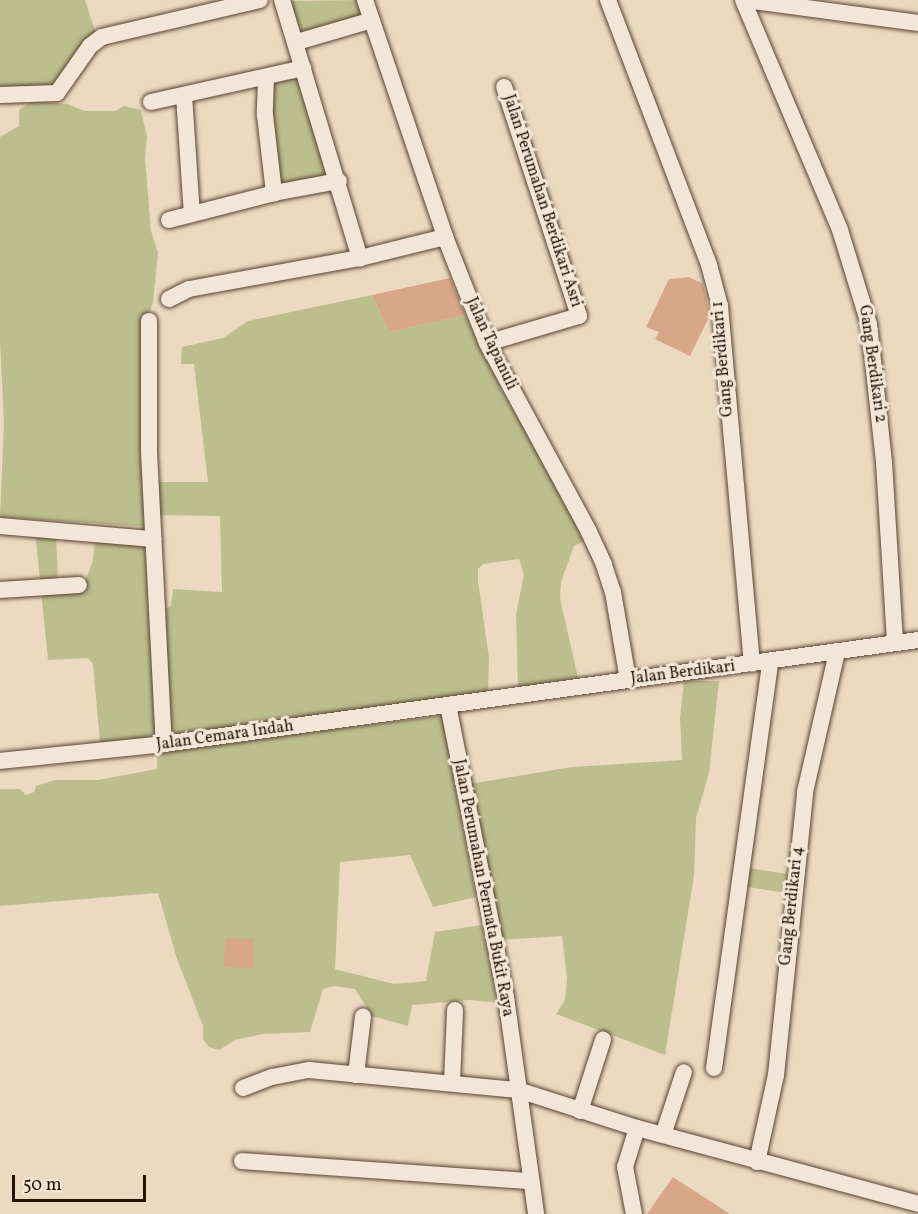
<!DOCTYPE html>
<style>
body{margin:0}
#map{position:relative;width:918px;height:1214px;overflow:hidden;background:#ebdac0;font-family:Vollkorn,serif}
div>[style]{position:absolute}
.green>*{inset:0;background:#bdbe8e;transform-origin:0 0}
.building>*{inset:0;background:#d8a787;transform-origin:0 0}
.roads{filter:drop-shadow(0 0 2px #5a4332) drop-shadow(0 0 2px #5a4332)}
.minor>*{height:16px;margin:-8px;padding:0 8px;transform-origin:8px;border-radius:8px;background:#f2e7d6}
span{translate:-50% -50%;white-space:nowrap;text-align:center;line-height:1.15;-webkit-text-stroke:6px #f2e7d6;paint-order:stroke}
.street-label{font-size:16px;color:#291102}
.scale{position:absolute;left:12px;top:1175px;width:134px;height:27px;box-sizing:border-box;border:3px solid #291102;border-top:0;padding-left:8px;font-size:18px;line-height:21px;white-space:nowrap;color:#291102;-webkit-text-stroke:4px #f2e7d6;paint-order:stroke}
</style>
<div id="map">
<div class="green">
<i style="clip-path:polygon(0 0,85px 0,96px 34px,59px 85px,0 91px)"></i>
<i style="clip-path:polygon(358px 0,363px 18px,300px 36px,291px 1px)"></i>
<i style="clip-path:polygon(301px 76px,330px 175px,278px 185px,271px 85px)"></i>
<i style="clip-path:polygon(33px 101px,67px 104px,85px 111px,115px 111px,124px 106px,141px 110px,147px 137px,145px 158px,151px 231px,158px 252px,153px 303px,145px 322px,153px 527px,0 517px,4px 423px,0 340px,0 137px,19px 126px,19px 110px)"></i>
<i style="clip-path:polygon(372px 295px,389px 332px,465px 315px,506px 398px,589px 539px,574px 546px,561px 582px,560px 598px,578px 678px,518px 689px,516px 615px,524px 574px,519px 559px,483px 564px,478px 569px,478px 581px,489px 658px,488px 694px,167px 735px,160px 612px,171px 606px,173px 589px,222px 592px,220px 516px,156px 515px,154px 482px,208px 482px,194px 364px,181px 364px,182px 347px,223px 338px,248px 321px)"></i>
<i style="clip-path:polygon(35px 531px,56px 534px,58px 581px,85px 581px,93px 561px,95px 539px,145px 547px,156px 738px,100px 742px,93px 664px,88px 658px,48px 660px)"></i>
<i style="clip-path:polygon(684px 681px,719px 681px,709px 773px,696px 818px,694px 876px,665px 1055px,556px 1014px,565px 1000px,567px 978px,562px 936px,498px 940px,469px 784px,572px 767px,682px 760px,680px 718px)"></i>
<i style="clip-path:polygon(442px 716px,476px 897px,433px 907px,410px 855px,340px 862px,335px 969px,394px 984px,426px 981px,435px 932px,481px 925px,500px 1003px,469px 1000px,412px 1005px,408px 1026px,372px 1016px,355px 989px,334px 986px,323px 989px,310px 1032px,263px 1034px,235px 1040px,219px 1050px,209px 1047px,203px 1039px,203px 1026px,177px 959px,158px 893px,0 906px,0 789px,20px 789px,26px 795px,34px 792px,36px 786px,55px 780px,98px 780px,157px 769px,157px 751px)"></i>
<i style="left:749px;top:868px;width:39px;height:19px;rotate:9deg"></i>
</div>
<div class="building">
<i style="clip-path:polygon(689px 277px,703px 284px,710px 315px,690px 356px,655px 339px,659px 332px,646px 327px,669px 279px)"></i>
<i style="clip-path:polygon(450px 278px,465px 315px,389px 332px,372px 295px)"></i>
<i style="left:225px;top:938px;width:29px;height:29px;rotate:2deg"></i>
<i style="clip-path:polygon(673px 1177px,730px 1214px,647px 1214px)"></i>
</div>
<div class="roads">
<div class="minor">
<i style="left:282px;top:0;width:270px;rotate:73.2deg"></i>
<i style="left:365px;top:0;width:250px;rotate:71.3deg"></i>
<i style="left:445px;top:237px;width:114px;rotate:68.4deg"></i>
<i style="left:487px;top:343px;width:213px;rotate:61.6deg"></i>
<i style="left:588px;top:530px;width:38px;rotate:65deg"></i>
<i style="left:604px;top:565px;width:28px;rotate:72deg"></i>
<i style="left:613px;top:592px;width:89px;rotate:80.3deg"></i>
<i style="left:608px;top:0;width:284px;rotate:69.1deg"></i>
<i style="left:709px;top:265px;width:42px;rotate:75deg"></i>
<i style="left:720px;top:306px;width:359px;rotate:84.9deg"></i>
<i style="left:743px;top:0;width:250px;rotate:67.1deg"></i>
<i style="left:840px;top:230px;width:98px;rotate:72.9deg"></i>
<i style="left:869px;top:324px;width:139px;rotate:83.8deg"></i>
<i style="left:884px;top:462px;width:181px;rotate:86.5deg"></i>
<i style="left:746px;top:0;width:174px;rotate:7.6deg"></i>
<i style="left:297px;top:42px;width:78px;rotate:-16.3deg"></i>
<i style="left:266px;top:77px;width:38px;rotate:92deg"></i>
<i style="left:265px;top:115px;width:79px;rotate:83.4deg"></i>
<i style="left:0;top:95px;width:57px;rotate:-2deg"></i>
<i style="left:57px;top:93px;width:57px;rotate:-54.9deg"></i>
<i style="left:90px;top:46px;width:15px;rotate:-37deg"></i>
<i style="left:102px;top:37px;width:162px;rotate:-13.2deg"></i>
<i style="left:184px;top:95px;width:119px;rotate:86.2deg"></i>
<i style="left:151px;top:102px;width:156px;rotate:-12.6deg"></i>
<i style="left:169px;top:220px;width:108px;rotate:-14.4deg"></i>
<i style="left:274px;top:193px;width:66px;rotate:-10.5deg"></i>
<i style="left:169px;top:299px;width:22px;rotate:-27deg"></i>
<i style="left:189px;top:289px;width:174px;rotate:-10.3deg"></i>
<i style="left:360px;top:258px;width:88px;rotate:-13.9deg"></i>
<i style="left:149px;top:321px;width:131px;rotate:90deg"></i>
<i style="left:149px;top:452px;width:292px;rotate:87.1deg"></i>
<i style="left:487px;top:343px;width:96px;rotate:-16.4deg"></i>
<i style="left:579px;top:316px;width:241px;rotate:-108.1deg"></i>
<i style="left:0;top:526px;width:154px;rotate:4.9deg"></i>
<i style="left:0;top:590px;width:79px;rotate:-3.6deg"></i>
<i style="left:448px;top:705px;width:298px;rotate:78.8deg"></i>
<i style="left:506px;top:997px;width:219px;rotate:82.1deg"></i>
<i style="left:0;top:761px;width:165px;rotate:-5.9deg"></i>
<i style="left:164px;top:744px;width:761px;rotate:-7.85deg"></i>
<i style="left:714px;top:1068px;width:410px;rotate:-82.1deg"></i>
<i style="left:356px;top:1075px;width:59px;rotate:-83.2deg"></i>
<i style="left:452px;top:1083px;width:73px;rotate:-87.6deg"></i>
<i style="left:243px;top:1088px;width:31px;rotate:-21deg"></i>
<i style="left:272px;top:1077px;width:38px;rotate:-11deg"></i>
<i style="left:309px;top:1070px;width:210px;rotate:5.5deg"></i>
<i style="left:518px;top:1090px;width:125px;rotate:17.7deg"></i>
<i style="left:637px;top:1128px;width:291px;rotate:15.1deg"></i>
<i style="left:580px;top:1111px;width:75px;rotate:-72.1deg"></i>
<i style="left:663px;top:1135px;width:66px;rotate:-71.6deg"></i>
<i style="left:242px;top:1161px;width:289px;rotate:4deg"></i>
<i style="left:757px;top:1162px;width:89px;rotate:-77.7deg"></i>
<i style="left:776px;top:1075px;width:284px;rotate:-84.1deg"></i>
<i style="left:805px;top:792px;width:144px;rotate:-77.1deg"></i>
<i style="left:634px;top:1214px;width:48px;rotate:-100.8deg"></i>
<i style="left:625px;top:1167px;width:41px;rotate:-72.9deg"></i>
</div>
</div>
<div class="street-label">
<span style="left:542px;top:201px;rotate:72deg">Jalan Perumahan Berdikari Asri</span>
<span style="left:491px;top:344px;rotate:65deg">Jalan Tapanuli</span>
<span style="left:723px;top:359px;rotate:-95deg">Gang Berdikari 1</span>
<span style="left:872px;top:364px;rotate:82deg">Gang Berdikari 2</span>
<span style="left:683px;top:673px;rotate:-7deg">Jalan Berdikari</span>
<span style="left:225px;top:736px;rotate:-8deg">Jalan Cemara Indah</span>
<span style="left:483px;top:888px;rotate:79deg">Jalan Perumahan Permata Bukit Raya</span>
<span style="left:792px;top:906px;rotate:-84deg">Gang Berdikari 4</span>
</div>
<div class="scale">50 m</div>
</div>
